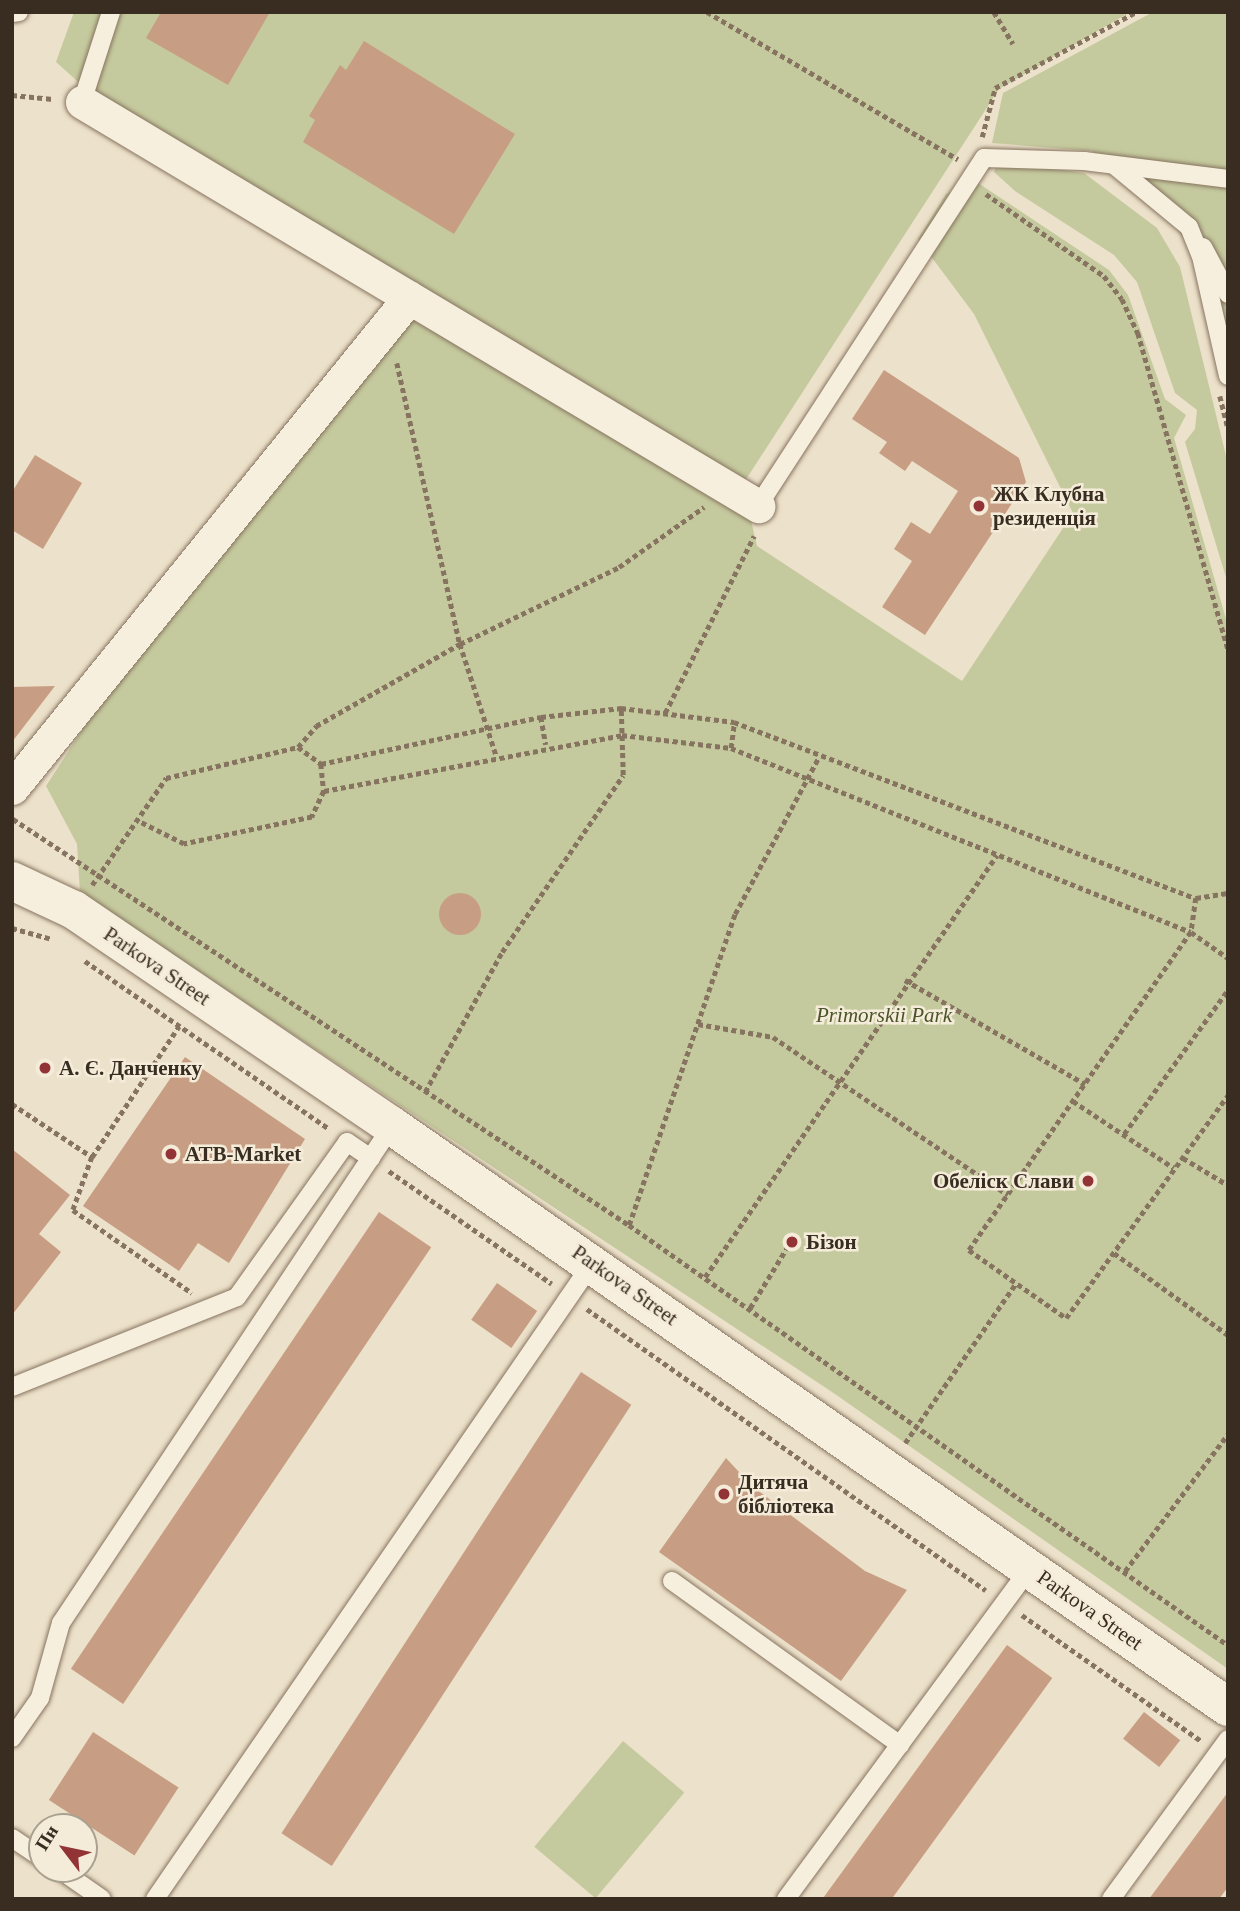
<!DOCTYPE html>
<meta charset="utf-8">
<style>
body{margin:0}
#map{position:relative;width:1240px;height:1911px;overflow:hidden;background:#ece1ca;font-family:Georgia,serif}
div>[style]{position:absolute}
.green>*{inset:0;background:#c5ca9e;transform-origin:0 0}
.building>*{inset:0;background:#c79e83;transform-origin:0 0}
.round{border-radius:50%}
.path>*{height:4.5px;margin-top:-2.25px;transform-origin:0;background:repeating-linear-gradient(90deg,#877460 0 5px,transparent 0 8.5px)}
.roads{filter:drop-shadow(0 0 2px #877460) drop-shadow(0 0 2px #877460)}
.service>*{height:18px;margin:-9px;padding:0 9px;transform-origin:9px;border-radius:9px;background:#f7efdd}
.minor>*{height:33px;margin:-16.5px;padding:0 16.5px;transform-origin:16.5px;border-radius:16.5px;background:#f7efdd}
.tertiary>*{height:38px;margin:-19px;padding:0 19px;transform-origin:19px;border-radius:19px;background:#f7efdd}
.dots>*{width:19px;height:19px;translate:-50% -50%;box-sizing:border-box;border:4px solid #f4ecd9;border-radius:50%}
span{translate:-50% -50%;white-space:nowrap;text-align:center;line-height:1.15;-webkit-text-stroke:5px #f4ecd9;paint-order:stroke}
.poi-label{font-size:21px;color:#392d22;font-weight:700}
.left{translate:0 -50%;text-align:left}
.right{translate:-100% -50%;text-align:right}
.street-label{font-size:21px;color:#392d22}
.park-label{font-size:21px;color:#4a542a;font-style:italic}
.frame{position:absolute;inset:0;border:14px solid #392d22;pointer-events:none}
.north{position:absolute;left:28px;top:1813px;width:70px;height:70px;box-sizing:border-box;background:#f4ecd9;border:2px solid #a9a090;border-radius:50%;rotate:302deg;font-size:19px;font-weight:700;line-height:28px;text-align:center;color:#392d22}
.north::after{content:'';display:block;margin:auto;width:24px;height:32px;background:#923436;clip-path:polygon(50% 0,100% 100%,50% 72%,0 100%)}
</style>
<div id="map">
<div class="green">
<i style="clip-path:polygon(74px 12px,1130px 12px,999px 89px,743px 484px,85px 88px,56px 62px)"></i>
<i style="clip-path:polygon(1153px 12px,1228px 12px,1228px 395px,1189px 246px,1165px 212px,1092px 151px,992px 143px,1003px 93px)"></i>
<i style="clip-path:polygon(998px 161px,1084px 173px,1157px 228px,1180px 267px,1228px 464px,1228px 584px,1185px 442px,1195px 429px,1197px 410px,1175px 393px,1137px 282px,1114px 255px,1015px 191px,994px 172px)"></i>
<i style="clip-path:polygon(975px 181px,1109px 270px,1128px 295px,1165px 399px,1186px 415px,1174px 438px,1228px 626px,1228px 1669px,835px 1394px,80px 893px,77px 844px,46px 786px,94px 712px,412px 309px,749px 512px,757px 546px,962px 681px,1073px 513px,974px 314px,918px 239px,946px 194px)"></i>
<i style="left:623px;top:1741px;width:80px;height:138px;rotate:40deg"></i>
</div>
<div class="building">
<i style="clip-path:polygon(161px 12px,270px 12px,228px 85px,146px 38px)"></i>
<i style="clip-path:polygon(364px 41px,515px 134px,454px 234px,303px 142px,315px 120px,309px 116px,340px 65px,346px 70px)"></i>
<i style="clip-path:polygon(884px 370px,1019px 458px,1026px 482px,925px 635px,882px 607px,912px 561px,894px 549px,911px 522px,930px 534px,958px 491px,912px 461px,905px 471px,879px 453px,887px 442px,852px 419px)"></i>
<i style="clip-path:polygon(35px 455px,82px 483px,43px 549px,12px 530px,12px 492px)"></i>
<i style="clip-path:polygon(55px 686px,12px 742px,12px 687px)"></i>
<i class="round" style="left:439px;top:893px;width:42px;height:42px"></i>
<i style="clip-path:polygon(185px 1057px,305px 1139px,229px 1263px,198px 1243px,179px 1271px,83px 1206px)"></i>
<i style="clip-path:polygon(12px 1149px,70px 1195px,39px 1234px,61px 1252px,12px 1315px)"></i>
<i style="left:379px;top:1212px;width:63px;height:551px;rotate:34deg"></i>
<i style="left:497px;top:1283px;width:49px;height:45px;rotate:35deg"></i>
<i style="left:581px;top:1372px;width:60px;height:550px;rotate:33deg"></i>
<i style="clip-path:polygon(726px 1458px,752px 1486px,865px 1571px,907px 1590px,841px 1681px,659px 1552px)"></i>
<i style="left:1007px;top:1645px;width:56px;height:315px;rotate:36deg"></i>
<i style="left:1144px;top:1712px;width:46px;height:34px;rotate:38deg"></i>
<i style="left:93px;top:1732px;width:102px;height:81px;rotate:33deg"></i>
<i style="clip-path:polygon(1228px 1792px,1228px 1887px,1219px 1899px,1149px 1899px)"></i>
</div>
<div class="path">
<i style="left:707px;top:12px;width:291px;rotate:30.4deg"></i>
<i style="left:994px;top:12px;width:37px;rotate:59deg"></i>
<i style="left:12px;top:95px;width:41px;rotate:5.6deg"></i>
<i style="left:982px;top:137px;width:51px;rotate:-75.1deg"></i>
<i style="left:995px;top:88px;width:160px;rotate:-28.3deg"></i>
<i style="left:986px;top:194px;width:144px;rotate:34.8deg"></i>
<i style="left:1104px;top:276px;width:29px;rotate:52deg"></i>
<i style="left:1122px;top:299px;width:38px;rotate:65deg"></i>
<i style="left:1138px;top:333px;width:328px;rotate:74.1deg"></i>
<i style="left:397px;top:363px;width:288px;rotate:77.4deg"></i>
<i style="left:460px;top:644px;width:117px;rotate:72deg"></i>
<i style="left:1220px;top:396px;width:34px;rotate:76deg"></i>
<i style="left:665px;top:713px;width:198px;rotate:-63.3deg"></i>
<i style="left:541px;top:717px;width:28px;rotate:80deg"></i>
<i style="left:298px;top:747px;width:28px;rotate:-49deg"></i>
<i style="left:316px;top:726px;width:166px;rotate:-29.7deg"></i>
<i style="left:460px;top:644px;width:177px;rotate:-25.8deg"></i>
<i style="left:619px;top:567px;width:104px;rotate:-35.2deg"></i>
<i style="left:731px;top:748px;width:26px;rotate:-83deg"></i>
<i style="left:321px;top:764px;width:225px;rotate:-12.1deg"></i>
<i style="left:541px;top:717px;width:81px;rotate:-6.4deg"></i>
<i style="left:621px;top:708px;width:114px;rotate:7.1deg"></i>
<i style="left:734px;top:722px;width:494px;rotate:20.9deg"></i>
<i style="left:1196px;top:898px;width:32px;rotate:-9deg"></i>
<i style="left:324px;top:791px;width:303px;rotate:-10.6deg"></i>
<i style="left:622px;top:735px;width:110px;rotate:6.8deg"></i>
<i style="left:731px;top:748px;width:495px;rotate:21.8deg"></i>
<i style="left:1191px;top:932px;width:45px;rotate:35.1deg"></i>
<i style="left:13px;top:819px;width:738px;rotate:33.39deg"></i>
<i style="left:629px;top:1225px;width:732px;rotate:35.04deg"></i>
<i style="left:92px;top:885px;width:130px;rotate:-55.3deg"></i>
<i style="left:166px;top:778px;width:136px;rotate:-13.2deg"></i>
<i style="left:298px;top:747px;width:29px;rotate:36deg"></i>
<i style="left:321px;top:764px;width:27px;rotate:84deg"></i>
<i style="left:324px;top:791px;width:29px;rotate:115deg"></i>
<i style="left:312px;top:817px;width:131px;rotate:168.1deg"></i>
<i style="left:184px;top:844px;width:51px;rotate:-153.4deg"></i>
<i style="left:1196px;top:898px;width:34px;rotate:98deg"></i>
<i style="left:1191px;top:932px;width:388px;rotate:124.9deg"></i>
<i style="left:969px;top:1250px;width:118px;rotate:35deg"></i>
<i style="left:1066px;top:1318px;width:276px;rotate:-54deg"></i>
<i style="left:12px;top:928px;width:41px;rotate:15.4deg"></i>
<i style="left:85px;top:961px;width:296px;rotate:34.5deg"></i>
<i style="left:905px;top:980px;width:208px;rotate:30deg"></i>
<i style="left:698px;top:1024px;width:76px;rotate:9.8deg"></i>
<i style="left:773px;top:1037px;width:283px;rotate:33.9deg"></i>
<i style="left:425px;top:1092px;width:160px;rotate:-61.2deg"></i>
<i style="left:502px;top:952px;width:214px;rotate:-55.6deg"></i>
<i style="left:623px;top:775px;width:67px;rotate:-91.7deg"></i>
<i style="left:1073px;top:1101px;width:121px;rotate:33.6deg"></i>
<i style="left:12px;top:1104px;width:96px;rotate:33.5deg"></i>
<i style="left:92px;top:1157px;width:157px;rotate:-56.4deg"></i>
<i style="left:1124px;top:1134px;width:178px;rotate:-54.2deg"></i>
<i style="left:92px;top:1157px;width:56px;rotate:109.7deg"></i>
<i style="left:73px;top:1210px;width:145px;rotate:34.9deg"></i>
<i style="left:1183px;top:1158px;width:52px;rotate:31deg"></i>
<i style="left:389px;top:1171px;width:198px;rotate:34.7deg"></i>
<i style="left:629px;top:1225px;width:329px;rotate:-71.2deg"></i>
<i style="left:735px;top:914px;width:178px;rotate:-61.9deg"></i>
<i style="left:1114px;top:1253px;width:140px;rotate:35.7deg"></i>
<i style="left:705px;top:1277px;width:513px;rotate:-55.32deg"></i>
<i style="left:750px;top:1308px;width:73px;rotate:-58.5deg"></i>
<i style="left:587px;top:1309px;width:488px;rotate:35.2deg"></i>
<i style="left:905px;top:1443px;width:195px;rotate:-55.2deg"></i>
<i style="left:1125px;top:1571px;width:171px;rotate:-53.1deg"></i>
<i style="left:1022px;top:1615px;width:219px;rotate:35.1deg"></i>
</div>
<div class="roads">
<div class="service">
<i style="left:12px;top:13px;width:7px;rotate:-8deg"></i>
<i style="left:82px;top:102px;width:95px;rotate:-72.1deg"></i>
<i style="left:1114px;top:165px;width:97px;rotate:39.6deg"></i>
<i style="left:1189px;top:227px;width:31px;rotate:68deg"></i>
<i style="left:1201px;top:256px;width:123px;rotate:77.3deg"></i>
<i style="left:1203px;top:247px;width:53px;rotate:62deg"></i>
<i style="left:758px;top:506px;width:415px;rotate:-57deg"></i>
<i style="left:984px;top:158px;width:100px;rotate:1.7deg"></i>
<i style="left:1084px;top:161px;width:145px;rotate:7.1deg"></i>
<i style="left:12px;top:1387px;width:242px;rotate:-21.8deg"></i>
<i style="left:237px;top:1297px;width:190px;rotate:-54.6deg"></i>
<i style="left:347px;top:1142px;width:29px;rotate:34deg"></i>
<i style="left:672px;top:1581px;width:281px;rotate:35.7deg"></i>
<i style="left:12px;top:1738px;width:49px;rotate:-55deg"></i>
<i style="left:40px;top:1698px;width:78px;rotate:-74.4deg"></i>
<i style="left:61px;top:1623px;width:597px;rotate:-56.34deg"></i>
<i style="left:12px;top:1838px;width:36px;rotate:34deg"></i>
<i style="left:59px;top:1869px;width:52px;rotate:34.9deg"></i>
<i style="left:155px;top:1899px;width:773px;rotate:-55.49deg"></i>
<i style="left:786px;top:1899px;width:411px;rotate:-53.6deg"></i>
<i style="left:1111px;top:1899px;width:198px;rotate:-53.8deg"></i>
</div>
<div class="minor">
<i style="left:82px;top:102px;width:788px;rotate:30.86deg"></i>
<i style="left:12px;top:788px;width:631px;rotate:-50.99deg"></i>
</div>
<div class="tertiary">
<i style="left:12px;top:881px;width:68px;rotate:25.1deg"></i>
<i style="left:74px;top:910px;width:384px;rotate:34.2deg"></i>
<i style="left:392px;top:1126px;width:1018px;rotate:34.8deg"></i>
</div>
</div>
<div class="dots">
<i style="left:979px;top:506px;background:#923436"></i>
<i style="left:45px;top:1068px;background:#923436"></i>
<i style="left:171px;top:1154px;background:#923436"></i>
<i style="left:1088px;top:1181px;background:#923436"></i>
<i style="left:792px;top:1242px;background:#923436"></i>
<i style="left:724px;top:1494px;background:#923436"></i>
</div>
<div class="poi-label">
<span class="left" style="left:993px;top:506px">ЖК Клубна<br>резиденція</span>
<span class="left" style="left:59px;top:1068px">А. Є. Данченку</span>
<span class="left" style="left:185px;top:1154px">ATB-Market</span>
<span class="right" style="left:1074px;top:1181px">Обеліск Cлави</span>
<span class="left" style="left:806px;top:1242px">Бізон</span>
<span class="left" style="left:738px;top:1494px">Дитяча<br>бібліотека</span>
</div>
<div class="street-label">
<span style="left:157px;top:966px;rotate:34deg">Parkova Street</span>
<span style="left:625px;top:1285px;rotate:35deg">Parkova Street</span>
<span style="left:1090px;top:1610px;rotate:35deg">Parkova Street</span>
</div>
<div class="park-label">
<span style="left:884px;top:1015px">Primorskii Park</span>
</div>
<div class="frame"></div>
<div class="north">Пн</div>
</div>
